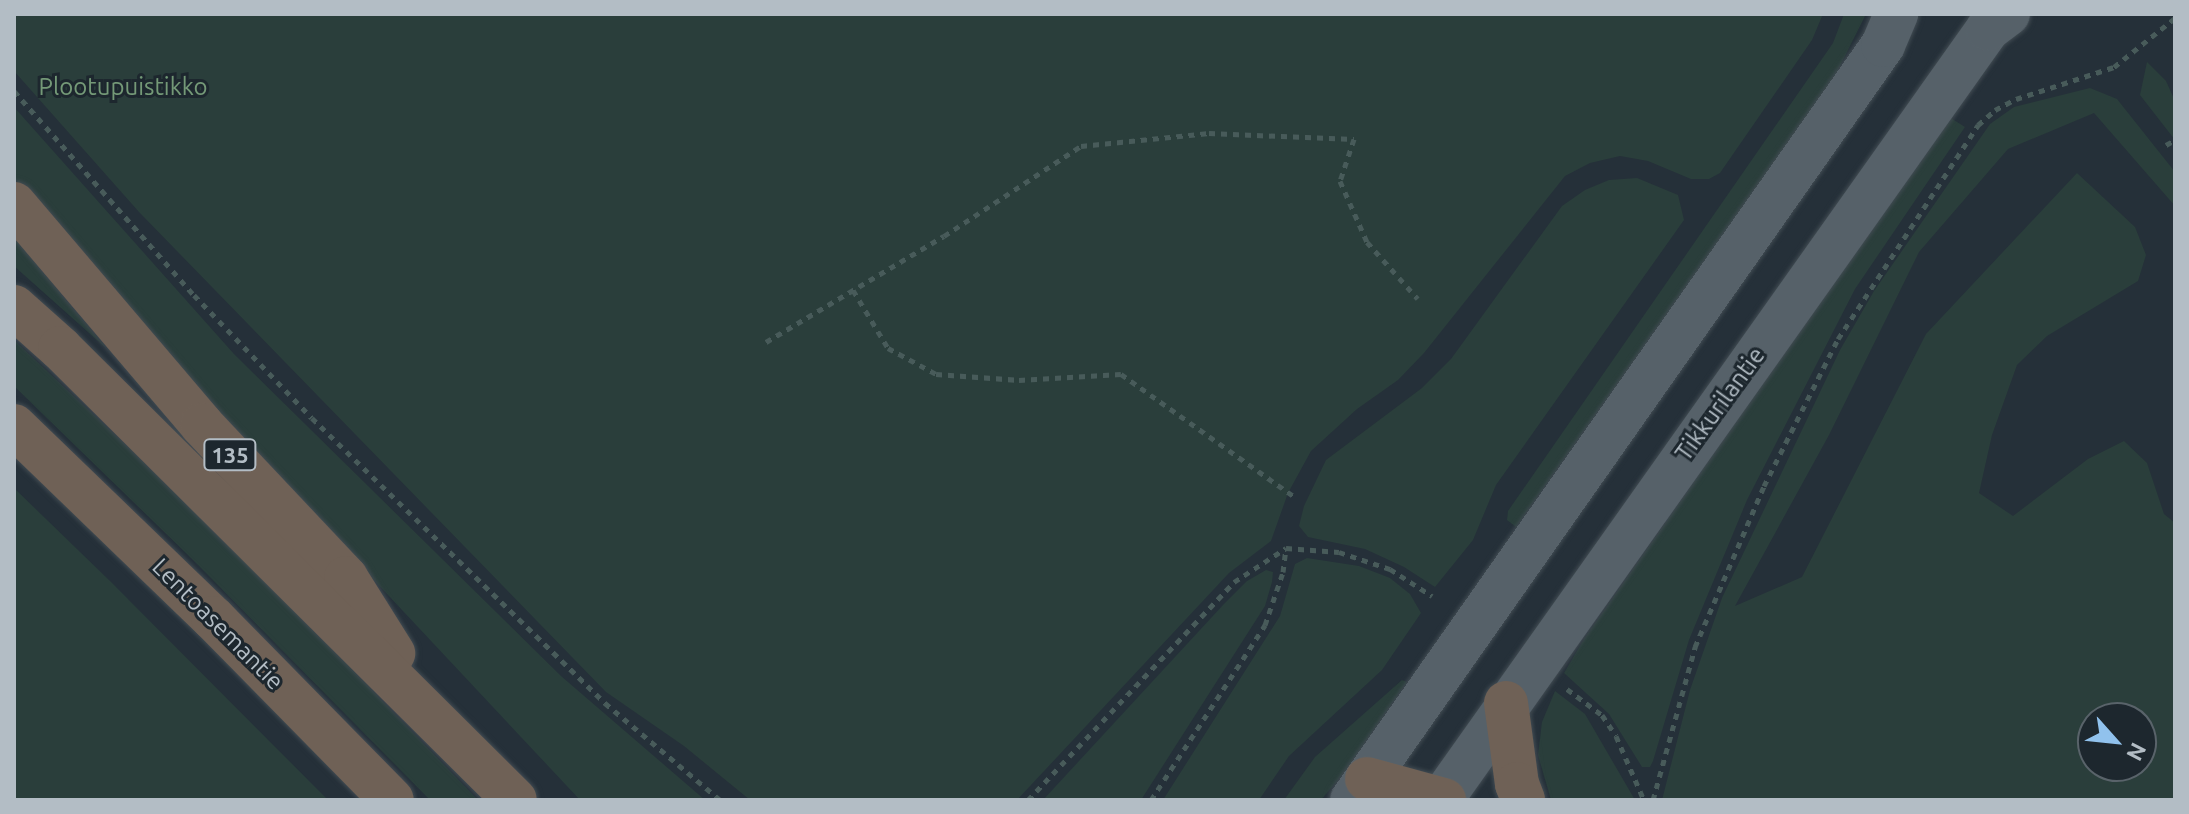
<!DOCTYPE html>
<style>
body{margin:0}
#map{position:relative;width:2189px;height:814px;overflow:hidden;background:#253039;font-family:Ubuntu,sans-serif}
div>[style]{position:absolute}
.green>*{inset:0;background:#2a3e3b}
.path>*{height:5px;margin-top:-2.5px;transform-origin:0;background:repeating-linear-gradient(90deg,#485b5a 0 6px,transparent 0 12px)}
.roads{filter:drop-shadow(0 0 2px #414b52) drop-shadow(0 0 2px #414b52)}
.primary>*{height:44px;margin:-22px;padding:0 22px;transform-origin:22px;border-radius:22px;background:#566169}
.highway>*{height:44px;margin:-22px;padding:0 22px;transform-origin:22px;border-radius:22px;background:#6f6156}
span{translate:-50% -50%;white-space:nowrap;text-align:center;line-height:1.15;-webkit-text-stroke:6px #1d272e;paint-order:stroke}
.shield-label span{padding:2px 6px;background:#1d272e;border:2px solid;border-radius:6px;-webkit-text-stroke-width:0}
.shield-label{font-size:22px;color:#b3bdc5;font-weight:700}
.park-label{font-size:24px;color:#749977}
.street-label{font-size:24px;color:#b3bdc5}
.frame{position:absolute;inset:0;border:16px solid #b3bdc5;pointer-events:none}
.north{position:absolute;left:2077px;top:702px;width:80px;height:80px;box-sizing:border-box;background:#1d272e;border:2px solid #59636a;border-radius:50%;rotate:117deg;font-size:22px;font-weight:700;line-height:32px;text-align:center;color:#b3bdc5}
.north::after{content:'';display:block;margin:auto;width:28px;height:36px;background:#91c2ed;clip-path:polygon(50% 0,100% 100%,50% 72%,0 100%)}
</style>
<div id="map">
<div class="green">
<i style="clip-path:polygon(14px 14px,1823px 14px,1812px 40px,1720px 173px,1709px 179px,1691px 179px,1648px 161px,1620px 156px,1590px 163px,1565px 176px,1424px 353px,1398px 380px,1357px 409px,1311px 451px,1288px 493px,1271px 541px,1229px 573px,1017px 800px,750px 800px,684px 746px,606px 692px,139px 212px,22px 80px,14px 71px)"></i>
<i style="clip-path:polygon(1844px 14px,1866px 14px,1833px 80px,1516px 527px,1507px 520px,1508px 511px,1833px 43px)"></i>
<i style="clip-path:polygon(2147px 62px,2166px 81px,2175px 101px,2175px 140px,2140px 95px)"></i>
<i style="clip-path:polygon(evenodd,2090px 88px,2117px 99px,2175px 172px,2175px 206px,2094px 113px,2008px 149px,1919px 252px,1829px 435px,1735px 606px,1802px 577px,1926px 334px,2077px 173px,2135px 227px,2146px 255px,2138px 281px,2047px 336px,2017px 365px,1992px 435px,1979px 493px,2013px 516px,2088px 459px,2124px 441px,2147px 463px,2164px 514px,2175px 523px,2175px 800px,1662px 800px,1690px 690px,1722px 598px,1840px 350px,1874px 291px,1990px 124px,2014px 107px,2090px 88px,2093px 718px,2141px 718px,2141px 766px,2093px 766px,2093px 718px)"></i>
<i style="clip-path:polygon(14px 107px,234px 354px,561px 676px,705px 800px,580px 800px,180px 373px,14px 178px)"></i>
<i style="clip-path:polygon(1949px 117px,1965px 127px,1855px 289px,1747px 500px,1689px 640px,1653px 761px,1650px 767px,1642px 767px,1609px 714px,1564px 673px,1584px 639px)"></i>
<i style="clip-path:polygon(1637px 178px,1678px 195px,1684px 220px,1496px 485px,1473px 540px,1435px 587px,1404px 567px,1365px 549px,1308px 537px,1299px 526px,1304px 506px,1326px 460px,1422px 388px,1451px 359px,1562px 206px,1585px 190px,1609px 180px)"></i>
<i style="clip-path:polygon(14px 238px,107px 349px,14px 266px)"></i>
<i style="clip-path:polygon(14px 340px,225px 538px,478px 800px,430px 800px,192px 559px,14px 386px)"></i>
<i style="clip-path:polygon(14px 488px,110px 581px,328px 800px,14px 800px)"></i>
<i style="clip-path:polygon(1307px 558px,1359px 566px,1390px 578px,1410px 594px,1421px 613px,1382px 670px,1289px 756px,1259px 800px,1163px 800px,1280px 616px,1295px 564px)"></i>
<i style="clip-path:polygon(1266px 570px,1273px 572px,1272px 582px,1265px 606px,1141px 800px,1043px 800px,1223px 605px,1247px 581px)"></i>
<i style="clip-path:polygon(1402px 680px,1407px 682px,1344px 773px,1321px 800px,1284px 800px,1315px 757px)"></i>
<i style="clip-path:polygon(1555px 691px,1585px 714px,1635px 800px,1551px 800px,1538px 755px,1542px 722px)"></i>
</div>
<div class="path">
<i style="left:14px;top:91px;width:272px;rotate:48.6deg"></i>
<i style="left:194px;top:295px;width:170px;rotate:46.2deg"></i>
<i style="left:312px;top:418px;width:409px;rotate:44.2deg"></i>
<i style="left:605px;top:703px;width:150px;rotate:40.1deg"></i>
<i style="left:2166px;top:145px;width:10px;rotate:-29deg"></i>
<i style="left:853px;top:290px;width:68px;rotate:58.9deg"></i>
<i style="left:888px;top:348px;width:55px;rotate:28.4deg"></i>
<i style="left:936px;top:374px;width:83px;rotate:4.1deg"></i>
<i style="left:1019px;top:380px;width:102px;rotate:-3.4deg"></i>
<i style="left:1121px;top:374px;width:213px;rotate:35.3deg"></i>
<i style="left:766px;top:342px;width:207px;rotate:-30.8deg"></i>
<i style="left:944px;top:236px;width:164px;rotate:-33.3deg"></i>
<i style="left:1081px;top:146px;width:129px;rotate:-5.8deg"></i>
<i style="left:1209px;top:133px;width:145px;rotate:2.4deg"></i>
<i style="left:1354px;top:139px;width:44px;rotate:108.4deg"></i>
<i style="left:1340px;top:181px;width:67px;rotate:66.1deg"></i>
<i style="left:1367px;top:242px;width:76px;rotate:48.2deg"></i>
<i style="left:1567px;top:689px;width:44px;rotate:36.6deg"></i>
<i style="left:1602px;top:715px;width:25px;rotate:56deg"></i>
<i style="left:1616px;top:736px;width:70px;rotate:66.4deg"></i>
<i style="left:1028px;top:800px;width:300px;rotate:-46.6deg"></i>
<i style="left:1234px;top:582px;width:62px;rotate:-33.2deg"></i>
<i style="left:1286px;top:548px;width:53px;rotate:4.3deg"></i>
<i style="left:1339px;top:552px;width:54px;rotate:18.4deg"></i>
<i style="left:1390px;top:569px;width:50px;rotate:32.7deg"></i>
<i style="left:1151px;top:800px;width:209px;rotate:-56.9deg"></i>
<i style="left:1265px;top:625px;width:56px;rotate:-71.2deg"></i>
<i style="left:1283px;top:572px;width:23px;rotate:-83deg"></i>
<i style="left:1653px;top:800px;width:159px;rotate:-74.6deg"></i>
<i style="left:1695px;top:647px;width:175px;rotate:-66.8deg"></i>
<i style="left:1764px;top:486px;width:165px;rotate:-63.3deg"></i>
<i style="left:1838px;top:339px;width:256px;rotate:-56.8deg"></i>
<i style="left:1978px;top:125px;width:23px;rotate:-41deg"></i>
<i style="left:1995px;top:110px;width:24px;rotate:-28deg"></i>
<i style="left:2016px;top:99px;width:103px;rotate:-18.1deg"></i>
<i style="left:2114px;top:67px;width:78px;rotate:-38.8deg"></i>
</div>
<div class="roads">
<div class="primary">
<i style="left:1352px;top:800px;width:923px;rotate:-54.88deg"></i>
<i style="left:1883px;top:45px;width:34px;rotate:-67deg"></i>
<i style="left:1441px;top:800px;width:945px;rotate:-54.65deg"></i>
<i style="left:1988px;top:29px;width:25px;rotate:-37deg"></i>
</div>
<div class="highway">
<i style="left:14px;top:204px;width:290px;rotate:49.6deg"></i>
<i style="left:202px;top:425px;width:210px;rotate:46.7deg"></i>
<i style="left:346px;top:578px;width:89px;rotate:57.9deg"></i>
<i style="left:14px;top:307px;width:62px;rotate:41.7deg"></i>
<i style="left:60px;top:348px;width:641px;rotate:44.81deg"></i>
<i style="left:14px;top:426px;width:277px;rotate:44deg"></i>
<i style="left:213px;top:618px;width:255px;rotate:45.5deg"></i>
<i style="left:1506px;top:703px;width:82px;rotate:82.3deg"></i>
<i style="left:1517px;top:784px;width:17px;rotate:69deg"></i>
<i style="left:1367px;top:779px;width:80px;rotate:15.3deg"></i>
</div>
</div>
<div class="shield-label">
<span style="left:230px;top:455px">135</span>
</div>
<div class="park-label">
<span style="left:123px;top:87px">Plootupuistikko</span>
</div>
<div class="street-label">
<span style="left:1720px;top:404px;rotate:-54deg">Tikkurilantie</span>
<span style="left:218px;top:624px;rotate:45deg">Lentoasemantie</span>
</div>
<div class="frame"></div>
<div class="north">N</div>
</div>
